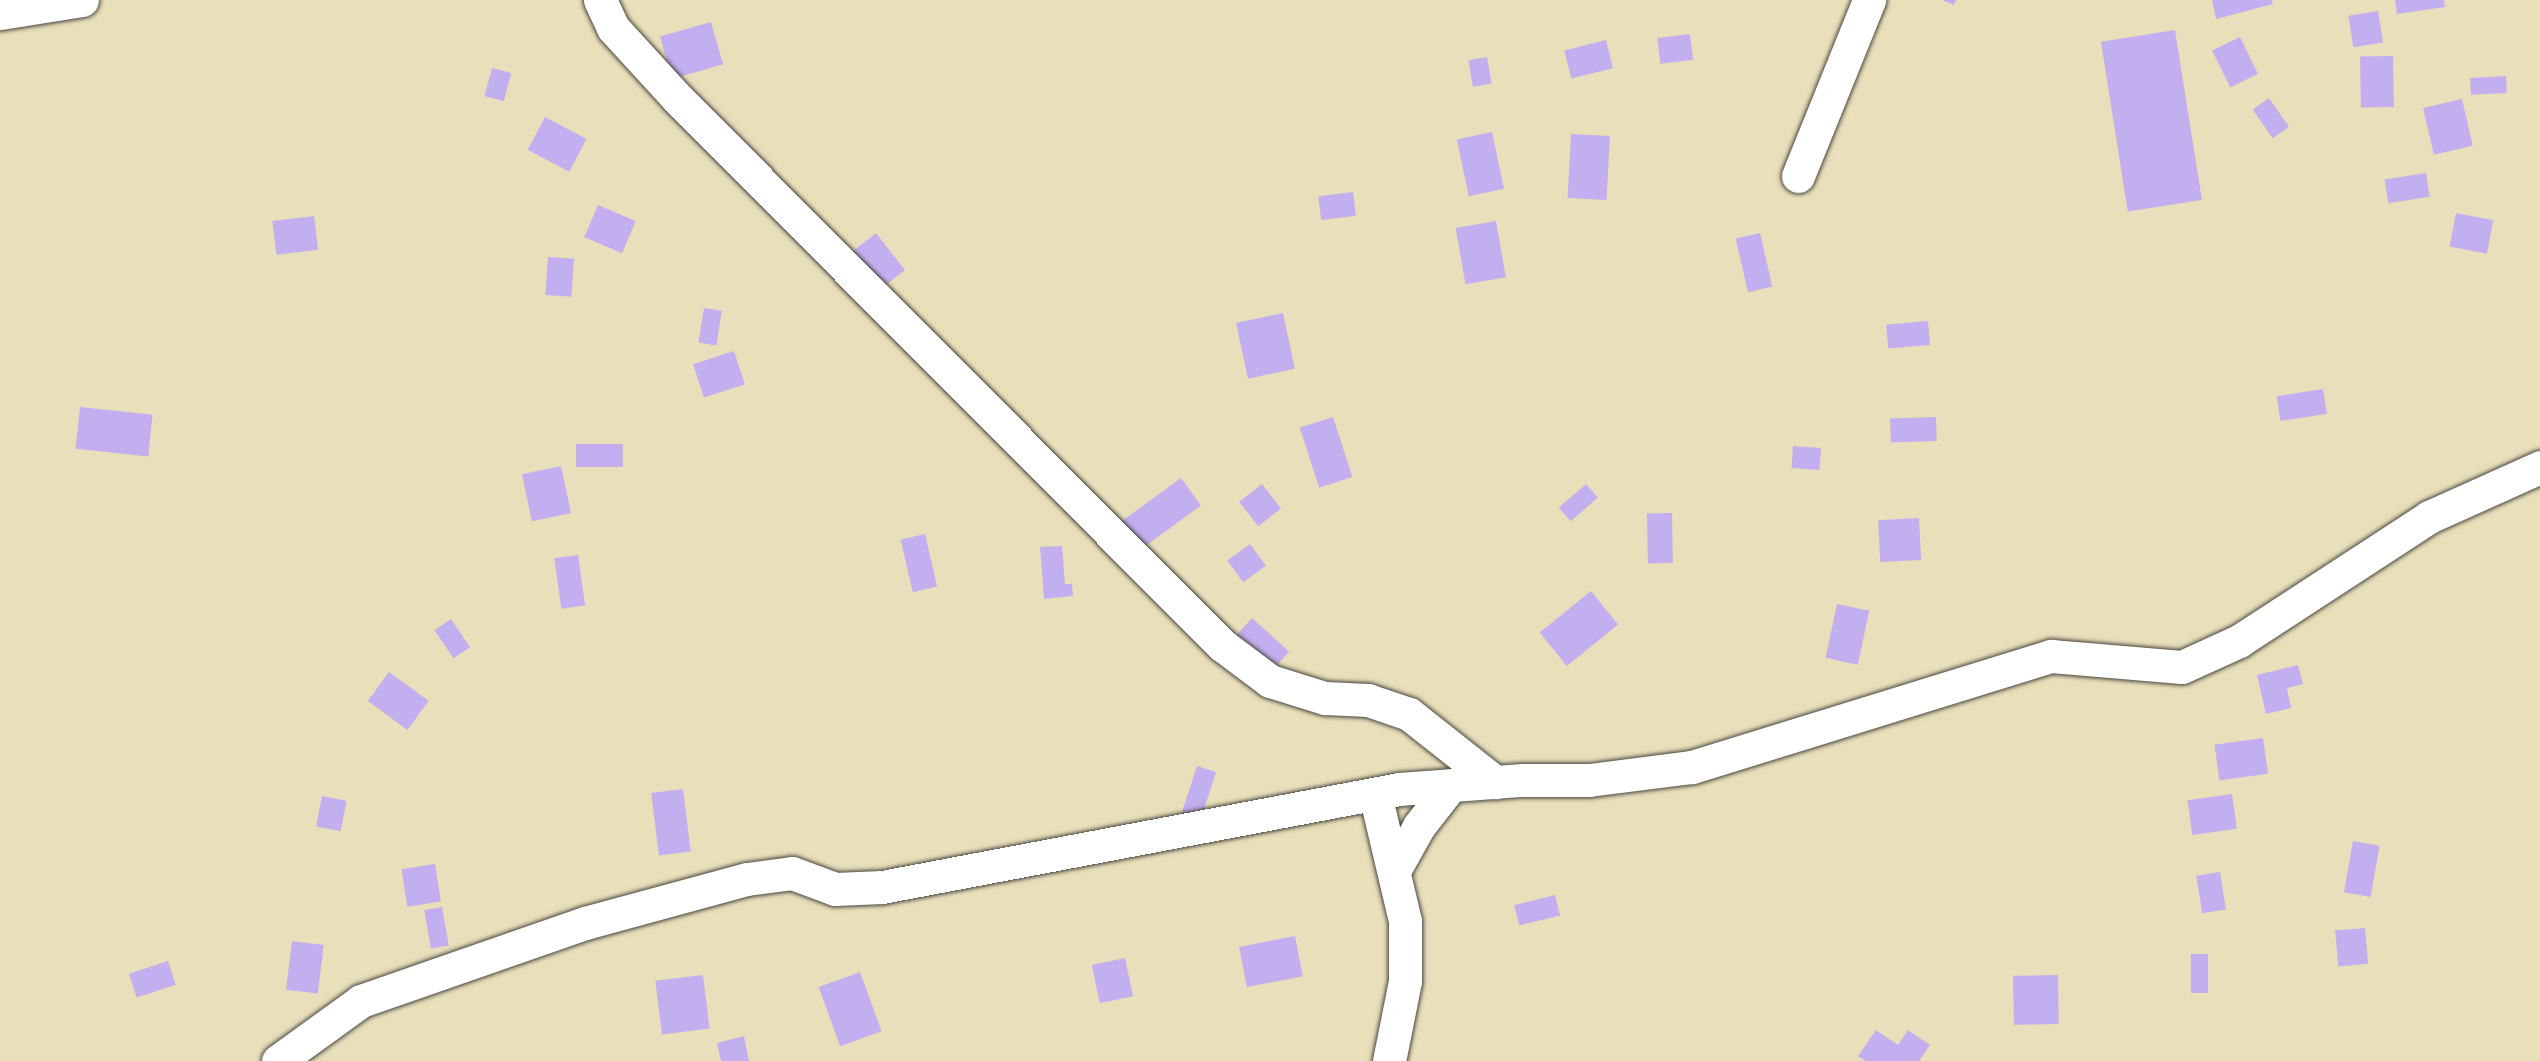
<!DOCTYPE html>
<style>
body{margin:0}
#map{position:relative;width:2540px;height:1061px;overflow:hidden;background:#e9dfba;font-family:Cardo,serif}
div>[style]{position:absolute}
.building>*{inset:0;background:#c3afef;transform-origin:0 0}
.roads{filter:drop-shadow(0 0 2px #484640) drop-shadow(0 0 2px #484640)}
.street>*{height:33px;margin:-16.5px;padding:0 16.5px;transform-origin:16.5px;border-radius:16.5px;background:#fff}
span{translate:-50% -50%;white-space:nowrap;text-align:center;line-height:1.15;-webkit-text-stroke:4.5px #fcf5e5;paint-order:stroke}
</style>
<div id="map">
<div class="building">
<i style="clip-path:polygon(1942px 0,1956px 0,1954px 5px)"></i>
<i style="clip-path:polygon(2212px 0,2272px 0,2273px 4px,2216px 19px)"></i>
<i style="clip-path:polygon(2395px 0,2444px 0,2445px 7px,2397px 14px)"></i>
<i style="left:2378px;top:11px;width:32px;height:30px;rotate:81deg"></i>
<i style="left:711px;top:22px;width:44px;height:53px;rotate:74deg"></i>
<i style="left:2175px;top:30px;width:172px;height:75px;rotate:81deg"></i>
<i style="left:1690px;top:34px;width:26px;height:33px;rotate:83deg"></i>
<i style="left:2240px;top:37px;width:41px;height:31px;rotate:64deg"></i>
<i style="left:1606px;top:40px;width:29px;height:43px;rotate:76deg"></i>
<i style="left:2393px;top:56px;width:51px;height:33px;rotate:89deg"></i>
<i style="left:1487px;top:57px;width:27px;height:19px;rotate:80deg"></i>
<i style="left:492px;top:68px;width:20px;height:29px;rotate:15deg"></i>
<i style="left:2506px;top:76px;width:17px;height:36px;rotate:87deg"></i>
<i style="left:2269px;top:98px;width:35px;height:20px;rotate:55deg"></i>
<i style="left:2462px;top:99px;width:48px;height:40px;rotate:77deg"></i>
<i style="left:545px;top:117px;width:47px;height:37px;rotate:28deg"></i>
<i style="left:1492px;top:132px;width:58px;height:36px;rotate:78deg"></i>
<i style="left:1571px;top:134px;width:39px;height:64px;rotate:3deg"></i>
<i style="left:2426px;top:173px;width:24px;height:42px;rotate:81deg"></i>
<i style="left:1353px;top:192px;width:24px;height:35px;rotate:83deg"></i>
<i style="left:598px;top:205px;width:41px;height:35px;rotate:23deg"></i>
<i style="left:2456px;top:213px;width:38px;height:34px;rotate:11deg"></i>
<i style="left:314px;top:216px;width:34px;height:42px;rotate:83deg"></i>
<i style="left:1496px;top:221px;width:57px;height:41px;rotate:80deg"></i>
<i style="left:876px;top:233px;width:47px;height:36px;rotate:52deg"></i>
<i style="left:1760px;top:233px;width:55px;height:25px;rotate:77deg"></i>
<i style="left:548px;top:257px;width:26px;height:38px;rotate:4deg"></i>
<i style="left:704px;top:308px;width:18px;height:35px;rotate:9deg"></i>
<i style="left:1283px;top:313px;width:57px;height:48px;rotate:78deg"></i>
<i style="left:1928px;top:321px;width:24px;height:42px;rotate:85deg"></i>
<i style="left:734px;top:351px;width:35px;height:43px;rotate:72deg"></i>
<i style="left:2323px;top:389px;width:25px;height:47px;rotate:81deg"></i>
<i style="left:80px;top:407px;width:73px;height:42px;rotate:6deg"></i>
<i style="left:1333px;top:417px;width:63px;height:35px;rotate:72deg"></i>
<i style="left:1936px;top:417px;width:24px;height:46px;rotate:88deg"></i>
<i style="left:576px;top:444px;width:47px;height:23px"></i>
<i style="left:1793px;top:446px;width:28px;height:22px;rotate:4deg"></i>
<i style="left:561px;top:466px;width:48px;height:40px;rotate:78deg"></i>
<i style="left:1181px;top:478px;width:34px;height:76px;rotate:54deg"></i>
<i style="left:1262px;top:484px;width:31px;height:29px;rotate:52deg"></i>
<i style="left:1586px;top:484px;width:18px;height:36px;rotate:49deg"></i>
<i style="left:1672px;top:513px;width:50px;height:25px;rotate:89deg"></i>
<i style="left:1919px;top:518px;width:42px;height:41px;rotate:87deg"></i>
<i style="left:925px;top:534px;width:54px;height:25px;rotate:77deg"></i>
<i style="left:1250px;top:544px;width:27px;height:28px;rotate:54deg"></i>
<i style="clip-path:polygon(1062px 546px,1065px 584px,1072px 584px,1073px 596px,1044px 599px,1040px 547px)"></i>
<i style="left:578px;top:555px;width:51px;height:24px;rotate:82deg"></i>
<i style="left:1591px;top:591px;width:43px;height:66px;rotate:51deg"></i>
<i style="left:1837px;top:604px;width:33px;height:55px;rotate:12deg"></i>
<i style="left:1252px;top:618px;width:50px;height:27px;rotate:42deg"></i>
<i style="left:451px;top:619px;width:34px;height:20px;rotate:56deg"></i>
<i style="clip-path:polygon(2298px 665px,2303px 684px,2287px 688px,2291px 708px,2266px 714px,2257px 675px)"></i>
<i style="left:389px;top:672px;width:49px;height:36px;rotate:36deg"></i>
<i style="left:2263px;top:738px;width:36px;height:49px;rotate:82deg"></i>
<i style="left:1197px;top:766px;width:20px;height:52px;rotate:18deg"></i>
<i style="left:683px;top:789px;width:63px;height:32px;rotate:83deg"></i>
<i style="left:2232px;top:794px;width:35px;height:45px;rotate:82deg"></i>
<i style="left:322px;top:796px;width:25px;height:31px;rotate:11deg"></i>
<i style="left:2353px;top:841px;width:27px;height:52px;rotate:10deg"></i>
<i style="left:435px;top:864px;width:38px;height:34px;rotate:81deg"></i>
<i style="left:2220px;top:872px;width:38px;height:24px;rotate:81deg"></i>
<i style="left:1555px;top:895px;width:21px;height:42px;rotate:76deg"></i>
<i style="left:442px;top:907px;width:39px;height:18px;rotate:80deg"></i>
<i style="left:2365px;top:928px;width:36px;height:30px;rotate:85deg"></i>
<i style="left:1295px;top:936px;width:41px;height:57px;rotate:79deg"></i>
<i style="left:292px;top:941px;width:32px;height:49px;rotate:7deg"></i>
<i style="left:2191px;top:954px;width:17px;height:39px"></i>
<i style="left:1125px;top:958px;width:39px;height:34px;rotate:78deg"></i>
<i style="left:168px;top:961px;width:25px;height:41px;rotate:72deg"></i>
<i style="left:860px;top:972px;width:63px;height:44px;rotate:70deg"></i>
<i style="left:703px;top:975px;width:54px;height:48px;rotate:83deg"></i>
<i style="left:2058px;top:975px;width:49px;height:45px;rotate:89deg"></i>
<i style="clip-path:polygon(1876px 1030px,1898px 1045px,1908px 1030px,1930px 1045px,1919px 1061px,1866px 1061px,1858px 1056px)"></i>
<i style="clip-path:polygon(744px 1036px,749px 1061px,721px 1061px,717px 1043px)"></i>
</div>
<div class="roads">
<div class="street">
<i style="left:600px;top:0;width:31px;rotate:65deg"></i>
<i style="left:613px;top:28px;width:96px;rotate:47.5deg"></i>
<i style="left:678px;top:99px;width:771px;rotate:45.11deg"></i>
<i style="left:1222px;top:645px;width:60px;rotate:36.9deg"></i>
<i style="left:1270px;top:681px;width:58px;rotate:17.2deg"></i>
<i style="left:1325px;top:698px;width:43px;rotate:2.7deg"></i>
<i style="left:1368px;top:700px;width:43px;rotate:18.9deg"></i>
<i style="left:1409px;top:714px;width:110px;rotate:38.3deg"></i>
<i style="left:0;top:13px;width:83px;rotate:-9deg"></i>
<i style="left:1798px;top:176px;width:190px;rotate:-68deg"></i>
<i style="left:1375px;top:794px;width:130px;rotate:76.7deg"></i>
<i style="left:1405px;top:921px;width:60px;rotate:90deg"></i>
<i style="left:1405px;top:981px;width:82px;rotate:101.3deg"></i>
<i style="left:1395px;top:869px;width:49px;rotate:-60.8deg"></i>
<i style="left:1419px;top:826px;width:52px;rotate:-52deg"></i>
<i style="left:278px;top:1061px;width:102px;rotate:-35.9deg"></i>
<i style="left:361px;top:1001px;width:237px;rotate:-19.2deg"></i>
<i style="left:585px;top:923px;width:168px;rotate:-15.2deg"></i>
<i style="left:747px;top:879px;width:45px;rotate:-7.6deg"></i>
<i style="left:792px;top:873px;width:46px;rotate:20.4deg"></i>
<i style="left:835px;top:889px;width:47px;rotate:-2.4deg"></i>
<i style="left:882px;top:887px;width:526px;rotate:-10.73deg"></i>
<i style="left:1399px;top:789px;width:124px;rotate:-4.2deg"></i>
<i style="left:1523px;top:780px;width:66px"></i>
<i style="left:1589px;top:780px;width:104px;rotate:-7.2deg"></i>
<i style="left:1692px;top:767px;width:376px;rotate:-17.2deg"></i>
<i style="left:2051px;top:656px;width:131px;rotate:4.8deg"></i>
<i style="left:2182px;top:667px;width:63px;rotate:-24.5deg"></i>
<i style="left:2239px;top:641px;width:227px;rotate:-33.1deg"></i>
<i style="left:2429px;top:517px;width:122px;rotate:-24.2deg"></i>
</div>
</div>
</div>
